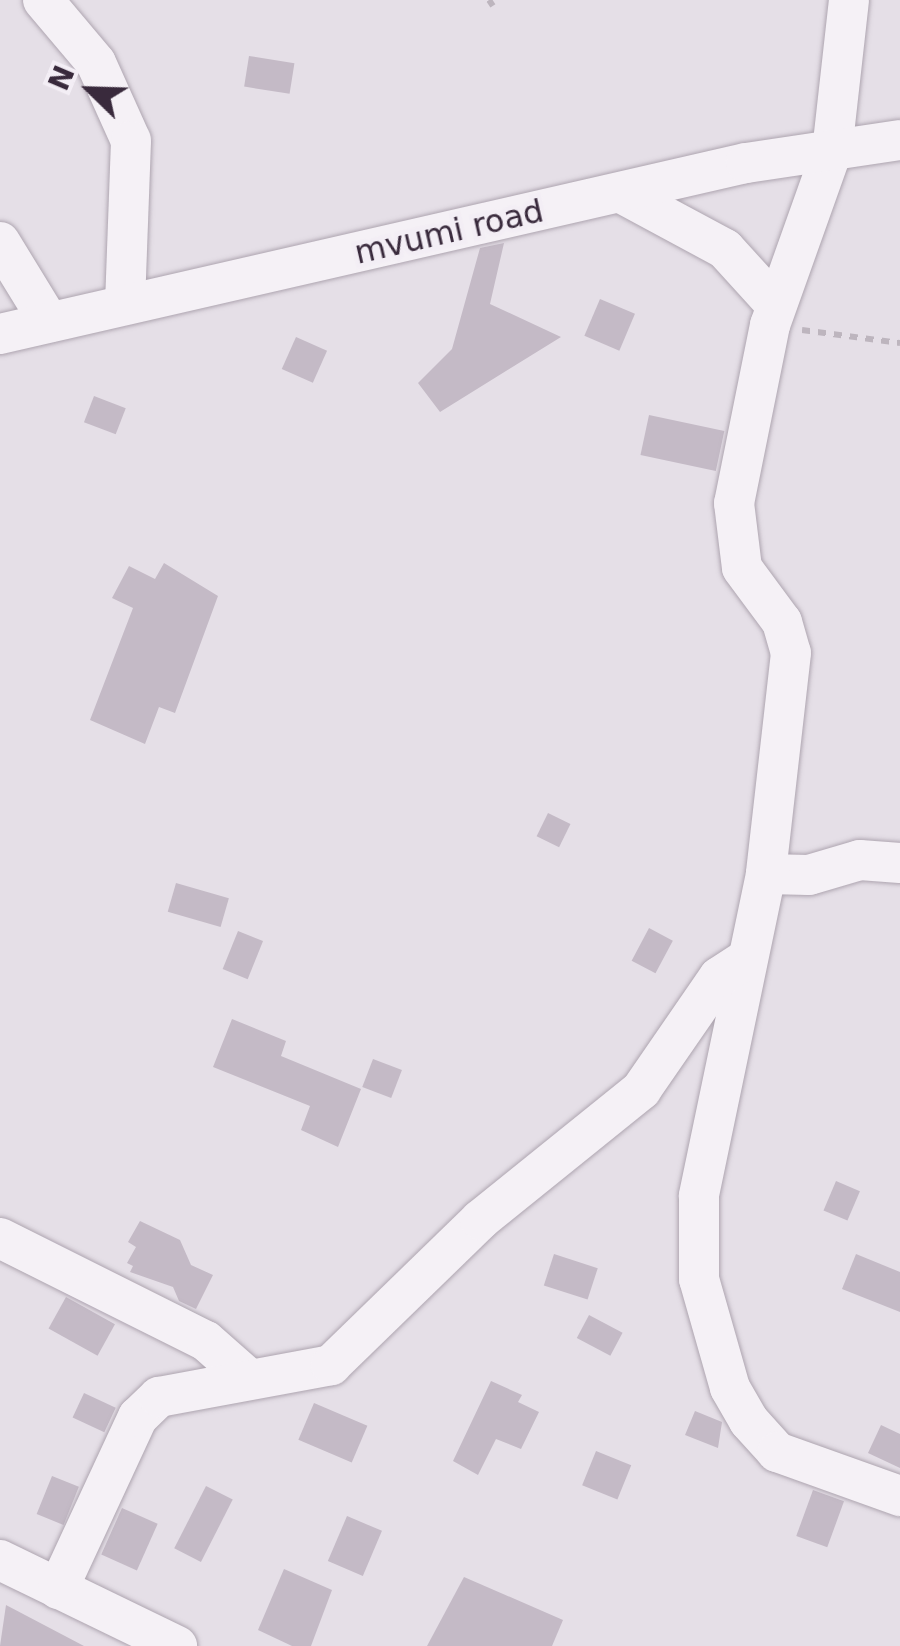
<!DOCTYPE html>
<style>
body{margin:0}
#map{position:relative;width:900px;height:1646px;overflow:hidden;background:#e5dfe7;font-family:"DejaVu Sans",sans-serif}
div>[style]{position:absolute}
.building>*{inset:0;background:#c4bac6;transform-origin:0 0}
.path>*{height:6px;margin-top:-3px;transform-origin:0;background:repeating-linear-gradient(90deg,#bdb5be 0 8px,transparent 0 16px)}
.roads{filter:drop-shadow(0 0 2px #aea5b0) drop-shadow(0 0 2px #aea5b0)}
.minor>*{height:40px;margin:-20px;padding:0 20px;transform-origin:20px;border-radius:20px;background:#f5f1f6}
span{translate:-50% -50%;white-space:nowrap;text-align:center;line-height:1.15;-webkit-text-stroke:9px #f3eef5;paint-order:stroke}
.street-label{font-size:32px;color:#392a3c}
.north{position:absolute;left:40px;top:40px;width:100px;height:100px;-webkit-text-stroke:8px #f3eef5;paint-order:stroke;rotate:293deg;font-size:28px;font-weight:700;line-height:40px;text-align:center;color:#392a3c}
.north::after{content:'';display:block;margin:auto;width:35px;height:45px;background:#392a3c;clip-path:polygon(50% 0,100% 100%,50% 72%,0 100%)}
</style>
<div id="map">
<div class="building">
<i style="left:249px;top:56px;width:46px;height:31px;rotate:9deg"></i>
<i style="clip-path:polygon(504px 243px,490px 304px,561px 337px,440px 412px,418px 383px,452px 349px,480px 248px)"></i>
<i style="left:600px;top:299px;width:38px;height:40px;rotate:23deg"></i>
<i style="left:296px;top:337px;width:34px;height:35px;rotate:24deg"></i>
<i style="left:94px;top:396px;width:34px;height:28px;rotate:21deg"></i>
<i style="left:649px;top:415px;width:77px;height:41px;rotate:12deg"></i>
<i style="clip-path:polygon(164px 563px,218px 596px,175px 713px,159px 707px,145px 744px,90px 720px,133px 608px,112px 598px,129px 566px,155px 579px)"></i>
<i style="left:548px;top:813px;width:25px;height:26px;rotate:26deg"></i>
<i style="left:176px;top:883px;width:55px;height:30px;rotate:16deg"></i>
<i style="left:649px;top:928px;width:27px;height:37px;rotate:28deg"></i>
<i style="left:238px;top:931px;width:27px;height:41px;rotate:22deg"></i>
<i style="clip-path:polygon(232px 1019px,286px 1041px,281px 1056px,361px 1089px,338px 1147px,301px 1130px,310px 1106px,213px 1067px)"></i>
<i style="left:373px;top:1059px;width:31px;height:30px;rotate:21deg"></i>
<i style="left:836px;top:1181px;width:26px;height:32px;rotate:23deg"></i>
<i style="clip-path:polygon(140px 1221px,180px 1240px,191px 1265px,213px 1275px,196px 1309px,179px 1301px,173px 1287px,130px 1272px,133px 1266px,127px 1263px,136px 1247px,128px 1242px)"></i>
<i style="left:554px;top:1254px;width:46px;height:33px;rotate:18deg"></i>
<i style="clip-path:polygon(856px 1254px,900px 1272px,900px 1312px,842px 1289px)"></i>
<i style="left:66px;top:1297px;width:56px;height:36px;rotate:29deg"></i>
<i style="left:589px;top:1315px;width:38px;height:26px;rotate:28deg"></i>
<i style="clip-path:polygon(491px 1381px,522px 1395px,518px 1402px,539px 1412px,521px 1449px,496px 1439px,478px 1475px,453px 1461px)"></i>
<i style="left:84px;top:1393px;width:35px;height:27px;rotate:25deg"></i>
<i style="left:314px;top:1403px;width:58px;height:40px;rotate:23deg"></i>
<i style="clip-path:polygon(695px 1411px,722px 1422px,718px 1448px,685px 1435px)"></i>
<i style="clip-path:polygon(881px 1425px,900px 1434px,900px 1468px,868px 1453px)"></i>
<i style="left:596px;top:1451px;width:38px;height:37px;rotate:22deg"></i>
<i style="left:52px;top:1476px;width:29px;height:41px;rotate:22deg"></i>
<i style="left:206px;top:1486px;width:30px;height:70px;rotate:27deg"></i>
<i style="left:813px;top:1490px;width:33px;height:49px;rotate:20deg"></i>
<i style="left:122px;top:1508px;width:39px;height:51px;rotate:24deg"></i>
<i style="left:347px;top:1516px;width:38px;height:49px;rotate:23deg"></i>
<i style="clip-path:polygon(284px 1569px,332px 1590px,311px 1646px,292px 1646px,258px 1630px)"></i>
<i style="clip-path:polygon(464px 1577px,563px 1620px,552px 1646px,427px 1646px)"></i>
<i style="clip-path:polygon(6px 1605px,84px 1646px,0 1646px)"></i>
</div>
<div class="path">
<i style="left:489px;top:0;width:7px;rotate:56deg"></i>
<i style="left:802px;top:330px;width:99px;rotate:7.6deg"></i>
</div>
<div class="roads">
<div class="minor">
<i style="left:43px;top:0;width:82px;rotate:49.9deg"></i>
<i style="left:96px;top:63px;width:85px;rotate:65.8deg"></i>
<i style="left:131px;top:141px;width:163px;rotate:92.1deg"></i>
<i style="left:849px;top:0;width:152px;rotate:96.4deg"></i>
<i style="left:832px;top:151px;width:185px;rotate:109.6deg"></i>
<i style="left:770px;top:325px;width:182px;rotate:101.4deg"></i>
<i style="left:734px;top:503px;width:65px;rotate:83deg"></i>
<i style="left:742px;top:568px;width:67px;rotate:53.5deg"></i>
<i style="left:782px;top:622px;width:32px;rotate:74deg"></i>
<i style="left:791px;top:653px;width:222px;rotate:96.5deg"></i>
<i style="left:766px;top:874px;width:329px;rotate:101.8deg"></i>
<i style="left:699px;top:1196px;width:83px;rotate:90deg"></i>
<i style="left:699px;top:1279px;width:113px;rotate:74.1deg"></i>
<i style="left:730px;top:1388px;width:38px;rotate:60deg"></i>
<i style="left:749px;top:1421px;width:42px;rotate:47.9deg"></i>
<i style="left:777px;top:1452px;width:131px;rotate:19.7deg"></i>
<i style="left:621px;top:193px;width:118px;rotate:28.3deg"></i>
<i style="left:725px;top:249px;width:76px;rotate:47.7deg"></i>
<i style="left:0;top:242px;width:94px;rotate:58.5deg"></i>
<i style="left:0;top:334px;width:765px;rotate:-12.91deg"></i>
<i style="left:746px;top:163px;width:156px;rotate:-8.5deg"></i>
<i style="left:766px;top:874px;width:43px;rotate:1.3deg"></i>
<i style="left:809px;top:875px;width:53px;rotate:-16.4deg"></i>
<i style="left:860px;top:860px;width:40px;rotate:4.3deg"></i>
<i style="left:0;top:1238px;width:230px;rotate:26.6deg"></i>
<i style="left:206px;top:1341px;width:56px;rotate:41.4deg"></i>
<i style="left:0;top:1560px;width:197px;rotate:25.9deg"></i>
<i style="left:58px;top:1589px;width:190px;rotate:-65.1deg"></i>
<i style="left:138px;top:1417px;width:29px;rotate:-44deg"></i>
<i style="left:159px;top:1397px;width:175px;rotate:-10.5deg"></i>
<i style="left:331px;top:1365px;width:208px;rotate:-44.2deg"></i>
<i style="left:480px;top:1220px;width:207px;rotate:-38.9deg"></i>
<i style="left:641px;top:1090px;width:137px;rotate:-55.4deg"></i>
<i style="left:719px;top:977px;width:33px;rotate:-33deg"></i>
</div>
</div>
<div class="street-label">
<span style="left:449px;top:232px;rotate:-13deg">mvumi road</span>
</div>
<div class="north">N</div>
</div>
